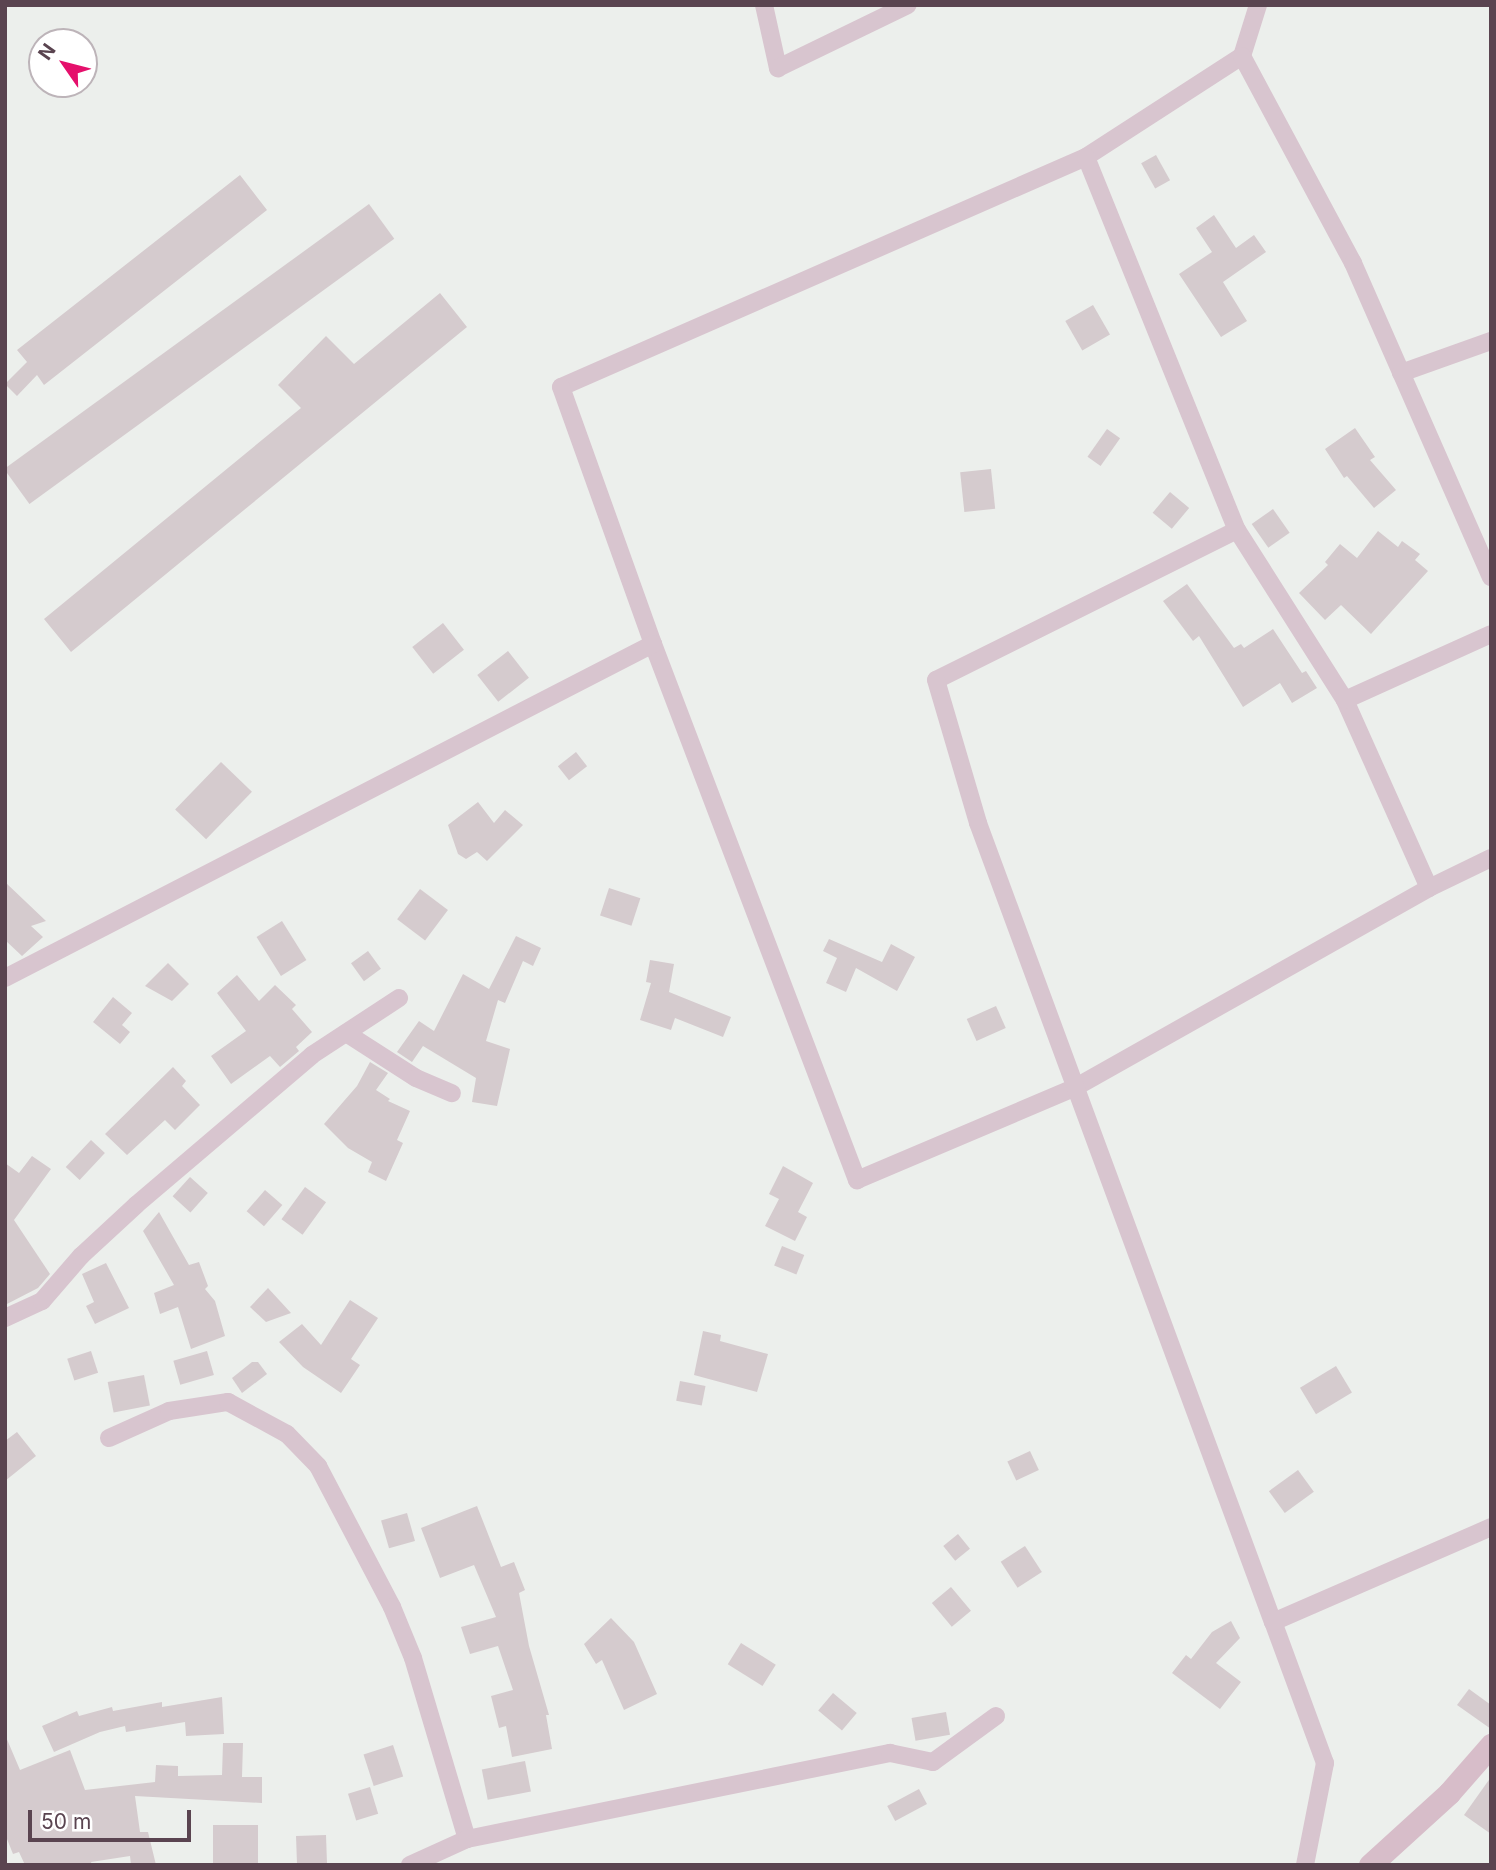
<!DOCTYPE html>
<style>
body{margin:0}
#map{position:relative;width:1496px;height:1870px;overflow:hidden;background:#ecefec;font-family:Inter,sans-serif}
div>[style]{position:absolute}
.building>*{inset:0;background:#d5cbce;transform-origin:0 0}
.street>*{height:18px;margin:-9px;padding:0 9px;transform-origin:9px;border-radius:9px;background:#d8c5cf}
.secondary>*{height:23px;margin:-11.5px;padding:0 11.5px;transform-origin:11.5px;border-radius:11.5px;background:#d7bdc9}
span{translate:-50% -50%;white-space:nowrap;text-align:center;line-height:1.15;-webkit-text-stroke:7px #fff;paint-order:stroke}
.frame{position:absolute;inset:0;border:7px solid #5a4450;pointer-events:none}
.north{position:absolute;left:28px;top:28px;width:70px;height:70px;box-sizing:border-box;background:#fff;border:2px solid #bdb4b9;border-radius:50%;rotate:305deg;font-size:19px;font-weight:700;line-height:28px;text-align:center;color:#5a4450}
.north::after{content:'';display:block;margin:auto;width:24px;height:32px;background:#e5106c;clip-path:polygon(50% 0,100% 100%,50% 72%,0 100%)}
.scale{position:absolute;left:28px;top:1810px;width:163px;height:32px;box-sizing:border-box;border:4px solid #5a4450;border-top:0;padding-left:9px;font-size:21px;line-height:24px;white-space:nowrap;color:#5a4450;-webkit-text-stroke:5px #fff;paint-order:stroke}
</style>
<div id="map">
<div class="building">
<i style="left:1156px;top:155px;width:29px;height:17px;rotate:61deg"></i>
<i style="clip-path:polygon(240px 175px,267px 210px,44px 385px,37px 375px,17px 396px,5px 384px,27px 362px,17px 350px)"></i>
<i style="left:369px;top:204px;width:43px;height:451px;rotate:54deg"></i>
<i style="clip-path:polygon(1214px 215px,1236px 248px,1254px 235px,1266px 252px,1223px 282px,1247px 321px,1221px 337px,1179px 274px,1212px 252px,1196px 228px)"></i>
<i style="clip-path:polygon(440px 293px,467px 327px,71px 652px,44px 619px,301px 408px,278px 385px,326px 336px,354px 364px)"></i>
<i style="left:1093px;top:305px;width:34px;height:32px;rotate:60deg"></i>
<i style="clip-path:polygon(1355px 428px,1375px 457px,1370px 460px,1396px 490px,1374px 508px,1347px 476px,1344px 478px,1325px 449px)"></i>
<i style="left:1107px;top:429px;width:16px;height:34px;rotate:35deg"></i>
<i style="left:991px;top:469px;width:40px;height:31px;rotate:84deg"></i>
<i style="left:1170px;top:492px;width:25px;height:27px;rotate:40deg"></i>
<i style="left:1273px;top:509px;width:29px;height:26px;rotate:55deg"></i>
<i style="clip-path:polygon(1378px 531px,1398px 547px,1402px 541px,1420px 554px,1415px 560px,1428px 571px,1371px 634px,1341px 605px,1325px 620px,1299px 593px,1328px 565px,1325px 562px,1340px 544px,1357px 558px)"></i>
<i style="clip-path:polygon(1187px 584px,1234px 648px,1241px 644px,1244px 648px,1273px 629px,1302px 673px,1306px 671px,1317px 688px,1292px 703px,1280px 683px,1243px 707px,1199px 636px,1193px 641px,1163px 601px)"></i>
<i style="left:443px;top:623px;width:34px;height:39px;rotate:52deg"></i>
<i style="left:508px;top:651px;width:34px;height:39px;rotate:52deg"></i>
<i style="left:576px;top:752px;width:18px;height:23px;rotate:52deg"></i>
<i style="left:221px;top:762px;width:43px;height:66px;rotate:44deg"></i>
<i style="clip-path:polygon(478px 802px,494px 823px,505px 810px,523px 825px,487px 861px,477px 852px,466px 859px,458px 854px,448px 825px)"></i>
<i style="clip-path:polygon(5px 882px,46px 921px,31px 926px,43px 937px,22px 956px,5px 940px)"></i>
<i style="left:609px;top:888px;width:33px;height:29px;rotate:18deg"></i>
<i style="left:420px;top:889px;width:35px;height:38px;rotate:37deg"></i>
<i style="left:282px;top:921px;width:46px;height:30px;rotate:58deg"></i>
<i style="clip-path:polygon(516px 936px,541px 948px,533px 966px,523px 961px,505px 1003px,498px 1000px,486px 1041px,510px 1049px,497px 1106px,472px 1102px,476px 1078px,423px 1046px,412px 1062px,397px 1052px,419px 1021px,434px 1031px,463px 974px,489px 989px)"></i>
<i style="clip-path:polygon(829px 939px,882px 962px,891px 944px,915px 957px,897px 991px,856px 968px,846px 992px,826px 983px,837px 958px,823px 951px)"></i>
<i style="left:368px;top:951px;width:22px;height:21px;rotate:54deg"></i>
<i style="clip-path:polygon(650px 960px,674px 964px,669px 992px,731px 1017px,723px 1037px,675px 1018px,671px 1030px,640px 1020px,651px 983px,646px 982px)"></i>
<i style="clip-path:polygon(168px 963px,189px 984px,172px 1001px,145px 986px)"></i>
<i style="clip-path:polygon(237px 975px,259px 1001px,275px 985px,296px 1005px,292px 1009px,312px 1032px,296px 1047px,299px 1051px,280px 1067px,270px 1056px,231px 1084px,211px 1056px,246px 1031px,217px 993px)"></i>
<i style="clip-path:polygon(113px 997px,132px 1013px,122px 1025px,130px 1032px,120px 1044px,93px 1022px)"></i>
<i style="left:996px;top:1006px;width:24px;height:32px;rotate:66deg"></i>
<i style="clip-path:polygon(370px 1062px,388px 1073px,376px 1090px,390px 1099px,388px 1101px,410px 1111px,397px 1140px,403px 1143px,386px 1181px,368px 1172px,372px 1162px,348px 1148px,324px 1124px,357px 1086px)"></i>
<i style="clip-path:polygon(173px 1067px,186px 1081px,182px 1086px,200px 1105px,175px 1130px,165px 1120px,127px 1155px,105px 1134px)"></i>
<i style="left:91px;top:1140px;width:19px;height:37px;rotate:43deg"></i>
<i style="clip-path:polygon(32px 1156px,51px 1169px,14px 1220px,50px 1274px,38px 1288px,5px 1305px,5px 1163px,19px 1173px)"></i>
<i style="clip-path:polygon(783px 1166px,813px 1183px,798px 1212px,807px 1217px,795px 1241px,765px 1226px,779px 1199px,769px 1194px)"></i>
<i style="left:190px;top:1177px;width:24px;height:26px;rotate:42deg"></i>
<i style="left:305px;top:1187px;width:26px;height:40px;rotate:36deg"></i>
<i style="left:265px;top:1190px;width:23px;height:28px;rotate:41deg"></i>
<i style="clip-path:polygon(159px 1212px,189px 1265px,199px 1262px,208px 1286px,205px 1289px,215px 1301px,225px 1336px,191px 1349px,178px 1307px,160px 1314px,154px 1293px,174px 1285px,143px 1231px)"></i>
<i style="left:782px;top:1246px;width:24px;height:21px;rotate:22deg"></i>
<i style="clip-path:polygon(106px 1263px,129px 1308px,95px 1324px,86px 1306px,94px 1302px,82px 1274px)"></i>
<i style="clip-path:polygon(268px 1288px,291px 1313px,266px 1322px,250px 1307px)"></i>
<i style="clip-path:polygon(350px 1300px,378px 1318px,351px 1359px,360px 1365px,341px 1393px,303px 1367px,279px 1342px,302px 1324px,321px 1345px)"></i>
<i style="clip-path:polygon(703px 1331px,721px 1335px,720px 1341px,768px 1354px,757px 1392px,694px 1375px)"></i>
<i style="left:91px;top:1351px;width:23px;height:25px;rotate:72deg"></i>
<i style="left:207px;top:1351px;width:25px;height:35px;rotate:74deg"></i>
<i style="clip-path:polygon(252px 1362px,258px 1362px,267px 1374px,242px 1393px,232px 1378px)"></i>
<i style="left:1336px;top:1366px;width:31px;height:42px;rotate:59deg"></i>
<i style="left:144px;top:1375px;width:31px;height:37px;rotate:79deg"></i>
<i style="left:680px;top:1381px;width:26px;height:20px;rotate:11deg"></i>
<i style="clip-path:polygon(17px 1432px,36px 1456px,5px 1481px,5px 1441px)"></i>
<i style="left:1030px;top:1451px;width:21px;height:25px;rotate:65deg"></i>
<i style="left:1298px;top:1470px;width:27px;height:36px;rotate:54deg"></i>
<i style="clip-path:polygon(477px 1506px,501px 1567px,514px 1562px,525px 1590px,519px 1593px,529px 1646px,549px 1715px,546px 1715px,552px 1749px,512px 1757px,506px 1726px,499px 1728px,491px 1696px,513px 1690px,498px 1646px,470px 1654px,461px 1627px,496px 1617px,474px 1565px,440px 1578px,421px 1528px)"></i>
<i style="left:407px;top:1513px;width:29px;height:27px;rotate:74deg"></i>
<i style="left:958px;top:1534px;width:19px;height:19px;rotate:51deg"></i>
<i style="left:1025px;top:1546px;width:31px;height:29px;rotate:57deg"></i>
<i style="left:951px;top:1587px;width:31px;height:25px;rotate:50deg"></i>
<i style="clip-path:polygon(611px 1618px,634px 1642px,657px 1694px,624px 1710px,602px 1660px,596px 1664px,584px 1644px)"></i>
<i style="clip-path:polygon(1231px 1621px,1240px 1638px,1216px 1663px,1241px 1682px,1220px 1709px,1172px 1673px,1186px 1655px,1191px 1659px,1212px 1632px)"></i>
<i style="left:741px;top:1643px;width:41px;height:25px;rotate:32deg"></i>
<i style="clip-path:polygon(1469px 1689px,1491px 1705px,1491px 1729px,1457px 1705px)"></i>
<i style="left:833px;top:1693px;width:31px;height:23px;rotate:40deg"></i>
<i style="clip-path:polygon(222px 1697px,224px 1734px,186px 1736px,185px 1722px,126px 1732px,125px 1726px,100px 1732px,54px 1752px,42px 1726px,77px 1711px,79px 1716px,112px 1707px,113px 1711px,162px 1702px,162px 1707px)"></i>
<i style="left:946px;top:1712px;width:23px;height:35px;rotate:80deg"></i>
<i style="clip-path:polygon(6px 1737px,20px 1770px,70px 1750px,85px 1790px,155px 1782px,156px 1765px,178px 1766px,178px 1776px,222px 1775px,223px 1743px,243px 1743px,242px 1777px,262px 1777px,262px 1803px,135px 1796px,140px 1832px,148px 1832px,156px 1865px,131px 1865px,130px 1856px,91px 1862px,92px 1865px,25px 1865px,19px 1852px,13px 1854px,5px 1834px)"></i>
<i style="left:393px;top:1745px;width:33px;height:31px;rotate:72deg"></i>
<i style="left:525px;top:1761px;width:31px;height:44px;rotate:79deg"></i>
<i style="clip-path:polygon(1491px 1777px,1491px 1834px,1464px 1815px)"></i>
<i style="left:370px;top:1787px;width:28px;height:23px;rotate:73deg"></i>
<i style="left:919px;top:1789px;width:17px;height:36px;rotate:62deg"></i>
<i style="left:258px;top:1825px;width:40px;height:45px;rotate:90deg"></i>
<i style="left:326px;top:1835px;width:30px;height:30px;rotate:88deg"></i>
</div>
<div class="street">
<i style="left:764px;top:5px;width:65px;rotate:77.5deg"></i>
<i style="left:778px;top:68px;width:144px;rotate:-25.9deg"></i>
<i style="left:1258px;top:5px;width:53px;rotate:107.4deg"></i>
<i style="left:1242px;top:56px;width:186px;rotate:147.1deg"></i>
<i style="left:1086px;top:157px;width:573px;rotate:156.34deg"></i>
<i style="left:561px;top:387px;width:273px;rotate:70.3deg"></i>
<i style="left:653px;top:644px;width:574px;rotate:69.16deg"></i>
<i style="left:857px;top:1180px;width:238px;rotate:-23deg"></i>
<i style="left:1076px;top:1087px;width:405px;rotate:-29.4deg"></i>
<i style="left:1429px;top:888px;width:69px;rotate:-25.8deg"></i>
<i style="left:1242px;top:56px;width:235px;rotate:61.8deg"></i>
<i style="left:1353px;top:263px;width:343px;rotate:66.3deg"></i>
<i style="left:1086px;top:157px;width:402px;rotate:68deg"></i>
<i style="left:1237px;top:530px;width:201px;rotate:57.6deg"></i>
<i style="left:1401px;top:373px;width:96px;rotate:-19.6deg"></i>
<i style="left:1237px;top:530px;width:336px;rotate:153.5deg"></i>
<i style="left:936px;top:680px;width:149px;rotate:73.6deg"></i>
<i style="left:978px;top:823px;width:852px;rotate:69.74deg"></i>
<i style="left:1429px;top:888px;width:206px;rotate:-114.1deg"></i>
<i style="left:1345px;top:700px;width:160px;rotate:-24.3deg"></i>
<i style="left:5px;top:978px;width:729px;rotate:-27.27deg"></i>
<i style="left:346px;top:1033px;width:83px;rotate:32.7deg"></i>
<i style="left:416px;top:1078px;width:39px;rotate:23deg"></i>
<i style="left:5px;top:1318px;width:41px;rotate:-24.7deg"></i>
<i style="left:42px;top:1301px;width:60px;rotate:-49.1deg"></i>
<i style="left:81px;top:1256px;width:75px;rotate:-42.8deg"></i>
<i style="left:136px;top:1205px;width:231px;rotate:-40.4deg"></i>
<i style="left:312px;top:1055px;width:104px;rotate:-33.2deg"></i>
<i style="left:109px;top:1438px;width:66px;rotate:-24.2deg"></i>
<i style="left:169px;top:1411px;width:60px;rotate:-8.7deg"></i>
<i style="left:228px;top:1402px;width:67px;rotate:28.5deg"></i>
<i style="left:287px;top:1434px;width:45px;rotate:45.9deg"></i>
<i style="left:318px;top:1466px;width:159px;rotate:62.3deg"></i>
<i style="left:392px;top:1607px;width:55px;rotate:67.6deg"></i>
<i style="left:413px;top:1658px;width:189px;rotate:73.4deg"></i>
<i style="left:410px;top:1865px;width:63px;rotate:-24.5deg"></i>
<i style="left:467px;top:1839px;width:432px;rotate:-11.5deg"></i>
<i style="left:890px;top:1753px;width:44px;rotate:11.8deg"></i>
<i style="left:933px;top:1762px;width:78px;rotate:-36.1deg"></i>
<i style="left:1305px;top:1865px;width:104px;rotate:-78.9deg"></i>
<i style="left:1325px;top:1763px;width:150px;rotate:-110.2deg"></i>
<i style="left:1273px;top:1622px;width:238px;rotate:-23.5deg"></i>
</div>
<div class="secondary">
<i style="left:1370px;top:1865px;width:107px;rotate:-42.3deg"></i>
<i style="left:1449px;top:1793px;width:64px;rotate:-48.8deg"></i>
</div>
<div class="frame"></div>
<div class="north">N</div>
<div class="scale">50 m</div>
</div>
